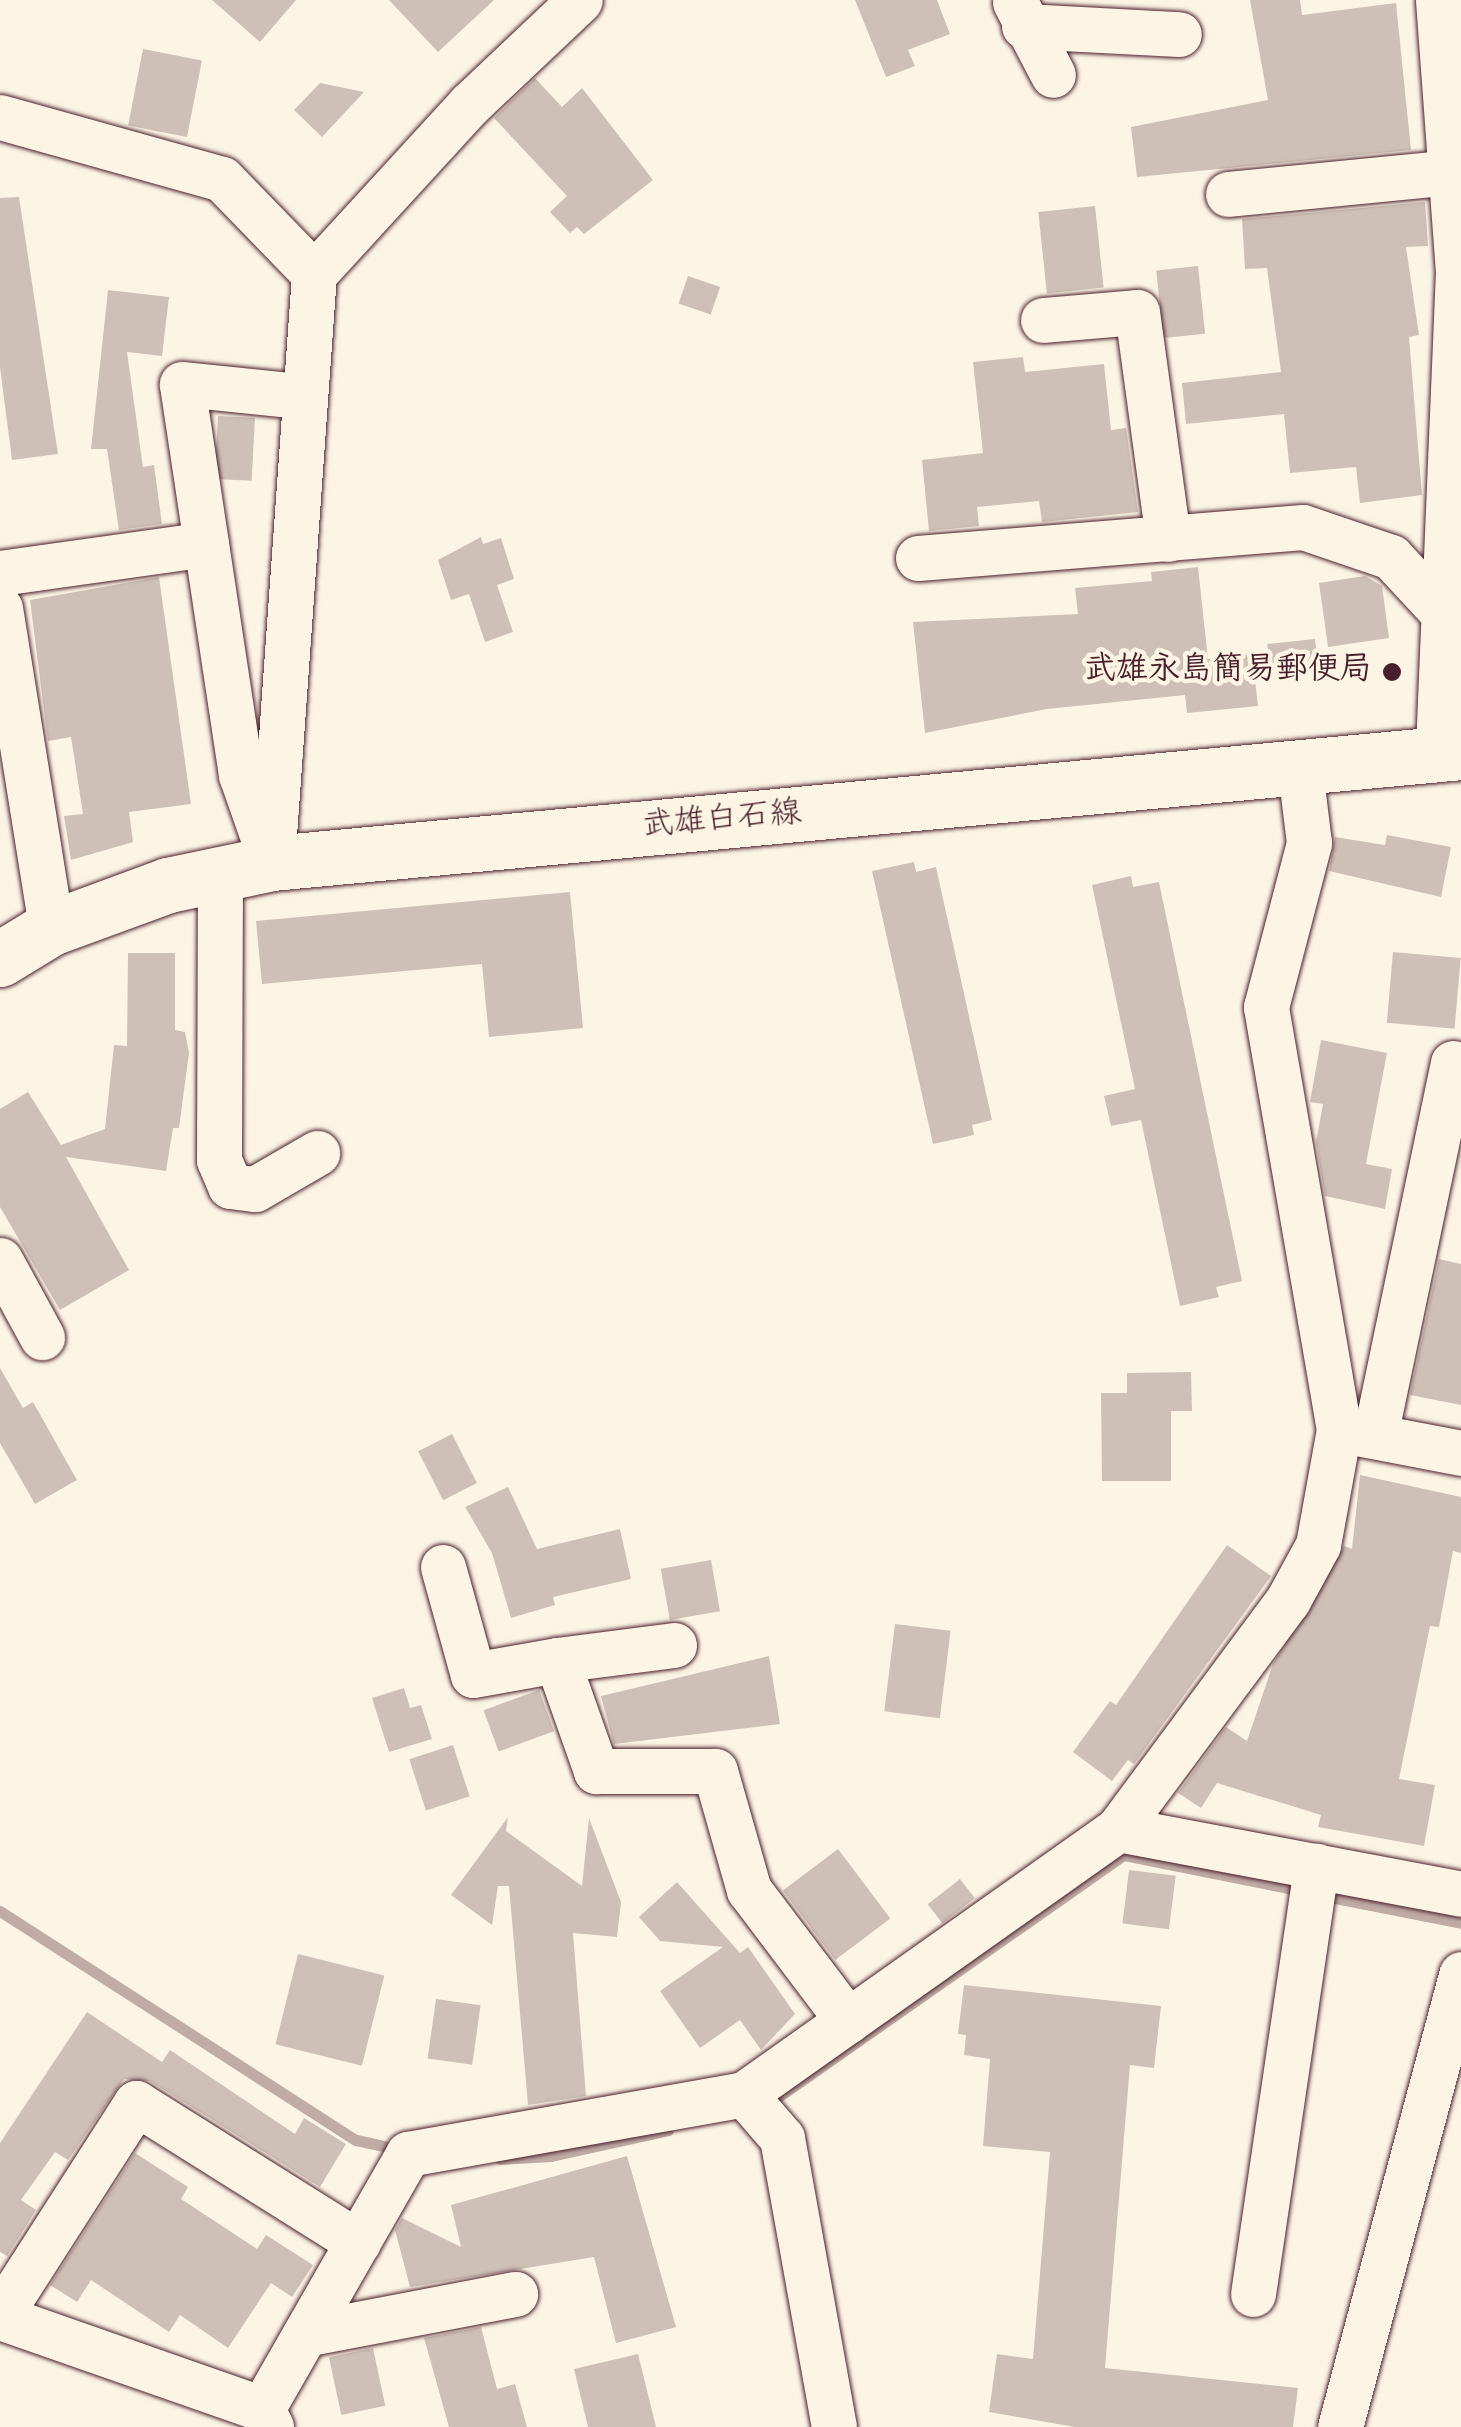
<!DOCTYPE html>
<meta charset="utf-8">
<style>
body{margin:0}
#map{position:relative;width:1461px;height:2427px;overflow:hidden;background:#fcf5e5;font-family:"Gochi Hand","Klee One",sans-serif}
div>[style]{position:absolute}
.stream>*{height:11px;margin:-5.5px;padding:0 5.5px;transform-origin:5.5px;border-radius:5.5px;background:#c0aca5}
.building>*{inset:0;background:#cfc0b7;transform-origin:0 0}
.roads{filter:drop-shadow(0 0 2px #4a1f2b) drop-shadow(0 0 2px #4a1f2b)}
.minor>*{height:45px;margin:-22.5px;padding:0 22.5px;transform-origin:22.5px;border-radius:22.5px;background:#fcf5e5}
.major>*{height:55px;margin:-27.5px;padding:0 27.5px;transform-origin:27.5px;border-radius:27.5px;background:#fcf5e5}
.dots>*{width:28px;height:28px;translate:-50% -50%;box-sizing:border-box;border:5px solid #fcf5e5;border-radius:50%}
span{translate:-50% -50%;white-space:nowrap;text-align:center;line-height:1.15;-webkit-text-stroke:9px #fcf5e5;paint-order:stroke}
.poi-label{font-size:32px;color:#4a1f2b;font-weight:700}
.right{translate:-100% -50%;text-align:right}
.street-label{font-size:32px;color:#4a1f2b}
</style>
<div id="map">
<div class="stream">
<i style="left:1320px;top:1895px;width:144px;rotate:11.2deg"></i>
<i style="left:0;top:1911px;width:423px;rotate:32.8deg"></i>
<i style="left:356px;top:2140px;width:43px;rotate:12.1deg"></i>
<i style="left:768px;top:2104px;width:434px;rotate:-35deg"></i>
<i style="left:1124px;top:1855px;width:182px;rotate:11.4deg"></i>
<i style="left:500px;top:2159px;width:51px;rotate:-3.4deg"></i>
<i style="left:551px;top:2156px;width:120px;rotate:-12.5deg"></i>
</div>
<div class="building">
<i style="clip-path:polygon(212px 0,296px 0,260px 42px)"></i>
<i style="clip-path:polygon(389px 0,494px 0,438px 52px)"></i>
<i style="clip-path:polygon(855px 0,937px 0,950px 34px,908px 50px,915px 66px,886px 77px)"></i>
<i style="clip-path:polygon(1250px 0,1300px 0,1302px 15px,1396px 3px,1411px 150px,1137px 177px,1131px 127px,1268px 100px)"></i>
<i style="left:143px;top:49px;width:60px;height:78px;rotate:11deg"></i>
<i style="clip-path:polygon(535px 78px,562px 107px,582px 88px,653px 180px,584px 234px,577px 227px,570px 233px,550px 212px,567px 196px,494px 118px)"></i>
<i style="clip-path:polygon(320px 83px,364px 92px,322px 137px,294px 110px)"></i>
<i style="clip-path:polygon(19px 197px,58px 454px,12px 460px,0 367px,0 198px)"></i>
<i style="clip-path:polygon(1425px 202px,1428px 246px,1406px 247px,1419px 335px,1409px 337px,1422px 495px,1360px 503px,1356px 467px,1290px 473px,1284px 414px,1186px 424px,1182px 383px,1281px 372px,1267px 268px,1245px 269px,1242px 219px)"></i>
<i style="left:1095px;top:206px;width:82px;height:57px;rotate:84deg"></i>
<i style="left:1198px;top:266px;width:68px;height:42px;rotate:84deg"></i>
<i style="left:688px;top:276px;width:34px;height:29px;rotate:19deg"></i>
<i style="clip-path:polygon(108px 290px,169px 297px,162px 356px,127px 352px,143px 467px,154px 465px,162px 524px,119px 530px,107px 449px,91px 449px)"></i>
<i style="clip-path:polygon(1023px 357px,1025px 372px,1104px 364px,1111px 430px,1126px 428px,1138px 512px,1042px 522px,1039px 501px,977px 507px,979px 526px,929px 531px,922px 460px,983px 453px,973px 362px)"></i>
<i style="left:218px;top:416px;width:37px;height:63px;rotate:3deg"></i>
<i style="clip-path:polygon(481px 537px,483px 544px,501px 538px,514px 579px,497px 585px,513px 632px,485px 642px,469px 594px,451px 600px,438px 560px)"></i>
<i style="clip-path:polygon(1198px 567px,1208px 659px,1252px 654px,1258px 706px,1187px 713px,1185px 695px,1047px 709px,925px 733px,913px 622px,1078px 614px,1075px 588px,1152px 581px,1151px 572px)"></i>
<i style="clip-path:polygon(1365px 576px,1382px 586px,1389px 638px,1328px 647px,1319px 583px)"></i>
<i style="clip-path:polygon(159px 577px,191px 804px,129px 812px,133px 842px,71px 860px,64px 816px,83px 814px,71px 737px,48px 741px,30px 600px)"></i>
<i style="left:1315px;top:639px;width:31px;height:48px;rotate:84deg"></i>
<i style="clip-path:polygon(1387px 835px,1451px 847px,1441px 897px,1329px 871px,1335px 837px,1385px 845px)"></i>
<i style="clip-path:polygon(914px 862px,916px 872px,936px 867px,992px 1120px,972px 1125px,974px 1135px,933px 1144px,872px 871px)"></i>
<i style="clip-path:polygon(1131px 876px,1133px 887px,1159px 882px,1242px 1281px,1216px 1287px,1219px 1297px,1180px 1306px,1141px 1120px,1111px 1126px,1104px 1096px,1135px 1089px,1092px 885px)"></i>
<i style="clip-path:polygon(570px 892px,583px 1028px,489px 1037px,482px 964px,262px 984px,256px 921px)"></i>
<i style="left:1393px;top:952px;width:68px;height:71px;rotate:5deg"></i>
<i style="clip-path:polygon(128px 953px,175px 953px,175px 1030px,185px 1032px,189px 1053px,179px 1128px,173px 1128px,166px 1171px,66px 1157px,129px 1270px,60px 1310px,0 1207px,0 1109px,28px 1092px,61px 1145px,105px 1129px,114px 1045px,127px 1046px)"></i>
<i style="clip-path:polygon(1321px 1040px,1387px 1053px,1366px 1164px,1392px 1169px,1385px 1209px,1325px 1196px,1316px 1142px,1323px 1104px,1310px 1102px)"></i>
<i style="clip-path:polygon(1439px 1259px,1461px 1264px,1461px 1405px,1410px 1395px)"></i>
<i style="clip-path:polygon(0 1368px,23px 1408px,33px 1402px,77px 1480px,35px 1504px,0 1443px)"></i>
<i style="clip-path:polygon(1191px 1372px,1192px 1411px,1171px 1411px,1171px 1481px,1102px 1481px,1101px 1393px,1127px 1393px,1127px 1373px)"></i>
<i style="left:452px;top:1434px;width:55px;height:38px;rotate:63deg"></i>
<i style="clip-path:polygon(1360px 1475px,1461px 1497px,1461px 1553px,1453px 1551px,1439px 1627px,1430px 1626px,1399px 1779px,1435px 1785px,1424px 1846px,1318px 1827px,1321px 1815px,1217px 1783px,1201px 1808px,1178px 1793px,1226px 1727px,1247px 1741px,1273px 1664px,1344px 1546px,1352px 1549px)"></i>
<i style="clip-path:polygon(508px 1487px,537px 1549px,620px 1529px,631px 1579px,553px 1597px,555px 1605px,511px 1618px,492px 1553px,465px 1507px)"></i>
<i style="clip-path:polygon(1227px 1545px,1271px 1576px,1134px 1764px,1128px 1760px,1112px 1781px,1073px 1752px,1110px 1701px,1116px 1705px)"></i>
<i style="left:711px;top:1560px;width:52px;height:51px;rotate:80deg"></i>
<i style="left:895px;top:1624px;width:56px;height:88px;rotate:7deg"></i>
<i style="clip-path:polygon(769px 1656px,780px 1724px,614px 1744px,601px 1696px)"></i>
<i style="clip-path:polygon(404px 1688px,410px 1708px,421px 1705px,432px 1739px,389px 1752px,372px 1698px)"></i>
<i style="left:539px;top:1690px;width:44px;height:59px;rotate:70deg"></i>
<i style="left:453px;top:1745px;width:54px;height:46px;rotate:72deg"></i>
<i style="clip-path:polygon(508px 1817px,506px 1831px,582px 1886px,589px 1818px,621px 1902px,617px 1937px,573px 1933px,586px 2096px,528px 2105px,509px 1886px,498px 1886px,492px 1925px,451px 1895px)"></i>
<i style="left:838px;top:1849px;width:87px;height:69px;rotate:53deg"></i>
<i style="left:1129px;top:1870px;width:47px;height:54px;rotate:7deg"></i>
<i style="left:960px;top:1879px;width:24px;height:41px;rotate:52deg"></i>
<i style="clip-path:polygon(677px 1882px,740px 1953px,748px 1947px,795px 2014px,761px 2050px,740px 2020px,700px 2048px,660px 1991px,723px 1947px,660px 1941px,639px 1917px)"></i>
<i style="left:298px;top:1954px;width:89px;height:93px;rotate:14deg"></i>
<i style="clip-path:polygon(964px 1985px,1161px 2006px,1154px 2068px,1130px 2065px,1105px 2368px,1298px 2388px,1293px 2427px,1075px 2427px,989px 2412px,997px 2354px,1033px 2359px,1050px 2152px,983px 2146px,990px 2059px,964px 2055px,966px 2035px,958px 2034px)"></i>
<i style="left:436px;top:1999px;width:45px;height:60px;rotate:8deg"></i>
<i style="clip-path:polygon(87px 2012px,162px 2062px,170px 2050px,295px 2134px,304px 2118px,346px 2144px,320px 2187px,150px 2081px,124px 2079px,68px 2160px,55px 2152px,21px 2200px,36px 2210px,7px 2256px,0 2252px,0 2143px)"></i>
<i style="clip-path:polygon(135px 2153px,188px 2187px,181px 2199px,257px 2249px,266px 2235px,313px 2265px,292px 2297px,271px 2283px,228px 2348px,180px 2315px,169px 2332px,91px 2280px,77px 2302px,50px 2285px)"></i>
<i style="clip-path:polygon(627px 2156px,676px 2327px,616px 2343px,594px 2257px,410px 2287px,395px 2230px,402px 2218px,461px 2247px,451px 2205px)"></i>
<i style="clip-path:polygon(481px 2327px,497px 2389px,515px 2384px,527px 2427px,449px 2427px,424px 2338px)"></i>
<i style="left:373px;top:2348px;width:59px;height:45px;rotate:78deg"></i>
<i style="clip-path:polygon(638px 2354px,656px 2427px,588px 2427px,574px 2369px)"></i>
</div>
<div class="roads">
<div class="minor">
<i style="left:1438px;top:0;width:272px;rotate:85.8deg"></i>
<i style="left:1458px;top:271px;width:483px;rotate:92.4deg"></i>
<i style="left:1015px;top:2px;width:82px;rotate:62.5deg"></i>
<i style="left:1024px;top:26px;width:155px;rotate:3deg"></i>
<i style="left:0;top:117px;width:230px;rotate:15.6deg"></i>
<i style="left:222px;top:179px;width:132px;rotate:45.9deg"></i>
<i style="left:1228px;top:194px;width:225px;rotate:-5.6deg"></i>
<i style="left:1043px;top:320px;width:94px;rotate:-4.9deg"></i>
<i style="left:1137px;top:312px;width:229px;rotate:82.2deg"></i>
<i style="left:918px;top:558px;width:386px;rotate:-4.6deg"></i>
<i style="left:1303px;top:527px;width:93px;rotate:18.8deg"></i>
<i style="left:1391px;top:557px;width:78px;rotate:47.1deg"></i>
<i style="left:0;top:573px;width:208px;rotate:-8deg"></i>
<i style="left:0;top:608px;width:324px;rotate:80.9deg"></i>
<i style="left:268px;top:852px;width:82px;rotate:-109.3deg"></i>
<i style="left:241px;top:775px;width:395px;rotate:-98.6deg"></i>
<i style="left:182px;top:384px;width:119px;rotate:5.8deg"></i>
<i style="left:272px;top:863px;width:590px;rotate:-85.92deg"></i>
<i style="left:314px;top:274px;width:231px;rotate:-47.5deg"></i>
<i style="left:470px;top:104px;width:151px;rotate:-43.4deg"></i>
<i style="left:220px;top:874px;width:286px;rotate:90.2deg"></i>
<i style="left:219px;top:1160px;width:28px;rotate:67deg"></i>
<i style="left:230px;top:1186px;width:25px;rotate:7deg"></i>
<i style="left:255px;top:1189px;width:72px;rotate:-30.1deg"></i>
<i style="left:0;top:1260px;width:88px;rotate:61.4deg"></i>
<i style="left:1346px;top:1431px;width:117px;rotate:10.8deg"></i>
<i style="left:1375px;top:1436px;width:381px;rotate:-78.2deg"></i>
<i style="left:443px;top:1567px;width:112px;rotate:74.5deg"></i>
<i style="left:473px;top:1675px;width:85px;rotate:-10.1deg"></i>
<i style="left:557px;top:1660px;width:118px;rotate:70.6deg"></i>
<i style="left:596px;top:1771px;width:119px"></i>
<i style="left:715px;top:1771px;width:124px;rotate:74.1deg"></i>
<i style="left:749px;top:1890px;width:164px;rotate:52.9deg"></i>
<i style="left:557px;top:1660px;width:118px;rotate:-7.3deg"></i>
<i style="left:1118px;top:1829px;width:349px;rotate:10.7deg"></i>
<i style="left:744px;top:2094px;width:58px;rotate:49.2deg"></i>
<i style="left:782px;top:2138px;width:294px;rotate:79.8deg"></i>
<i style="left:1253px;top:2294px;width:433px;rotate:-81.6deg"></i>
<i style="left:0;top:2315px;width:252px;rotate:-57.3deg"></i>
<i style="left:136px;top:2103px;width:262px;rotate:32.1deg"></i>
<i style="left:0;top:2317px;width:278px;rotate:19.3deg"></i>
<i style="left:262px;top:2409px;width:20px;rotate:63deg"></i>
<i style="left:305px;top:2334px;width:214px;rotate:-10.8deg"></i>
<i style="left:262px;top:2409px;width:294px;rotate:-60.2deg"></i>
<i style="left:408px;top:2154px;width:341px;rotate:-10.1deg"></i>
<i style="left:744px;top:2094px;width:458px;rotate:-35.3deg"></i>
<i style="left:1118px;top:1829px;width:285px;rotate:-53.4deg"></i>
<i style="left:1288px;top:1600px;width:63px;rotate:-61.4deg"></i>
<i style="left:1318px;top:1545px;width:117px;rotate:-79.7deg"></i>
<i style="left:1339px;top:1430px;width:429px;rotate:-99.8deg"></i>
<i style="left:1266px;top:1007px;width:170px;rotate:-75.3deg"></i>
<i style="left:1309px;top:843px;width:74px;rotate:-97deg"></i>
<i style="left:1340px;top:2427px;width:469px;rotate:-75deg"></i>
</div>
<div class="major">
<i style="left:0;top:959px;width:60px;rotate:-31.3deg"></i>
<i style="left:51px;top:928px;width:125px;rotate:-20.2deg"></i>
<i style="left:168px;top:885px;width:106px;rotate:-11.9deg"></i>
<i style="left:272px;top:863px;width:1194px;rotate:-5.33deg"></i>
</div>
</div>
<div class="dots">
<i style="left:1392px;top:672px;background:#4a1f2b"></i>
</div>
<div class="poi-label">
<span class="right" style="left:1372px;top:672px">武雄永島簡易郵便局</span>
</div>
<div class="street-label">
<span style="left:722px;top:822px;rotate:-5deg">武雄白石線</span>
</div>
</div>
